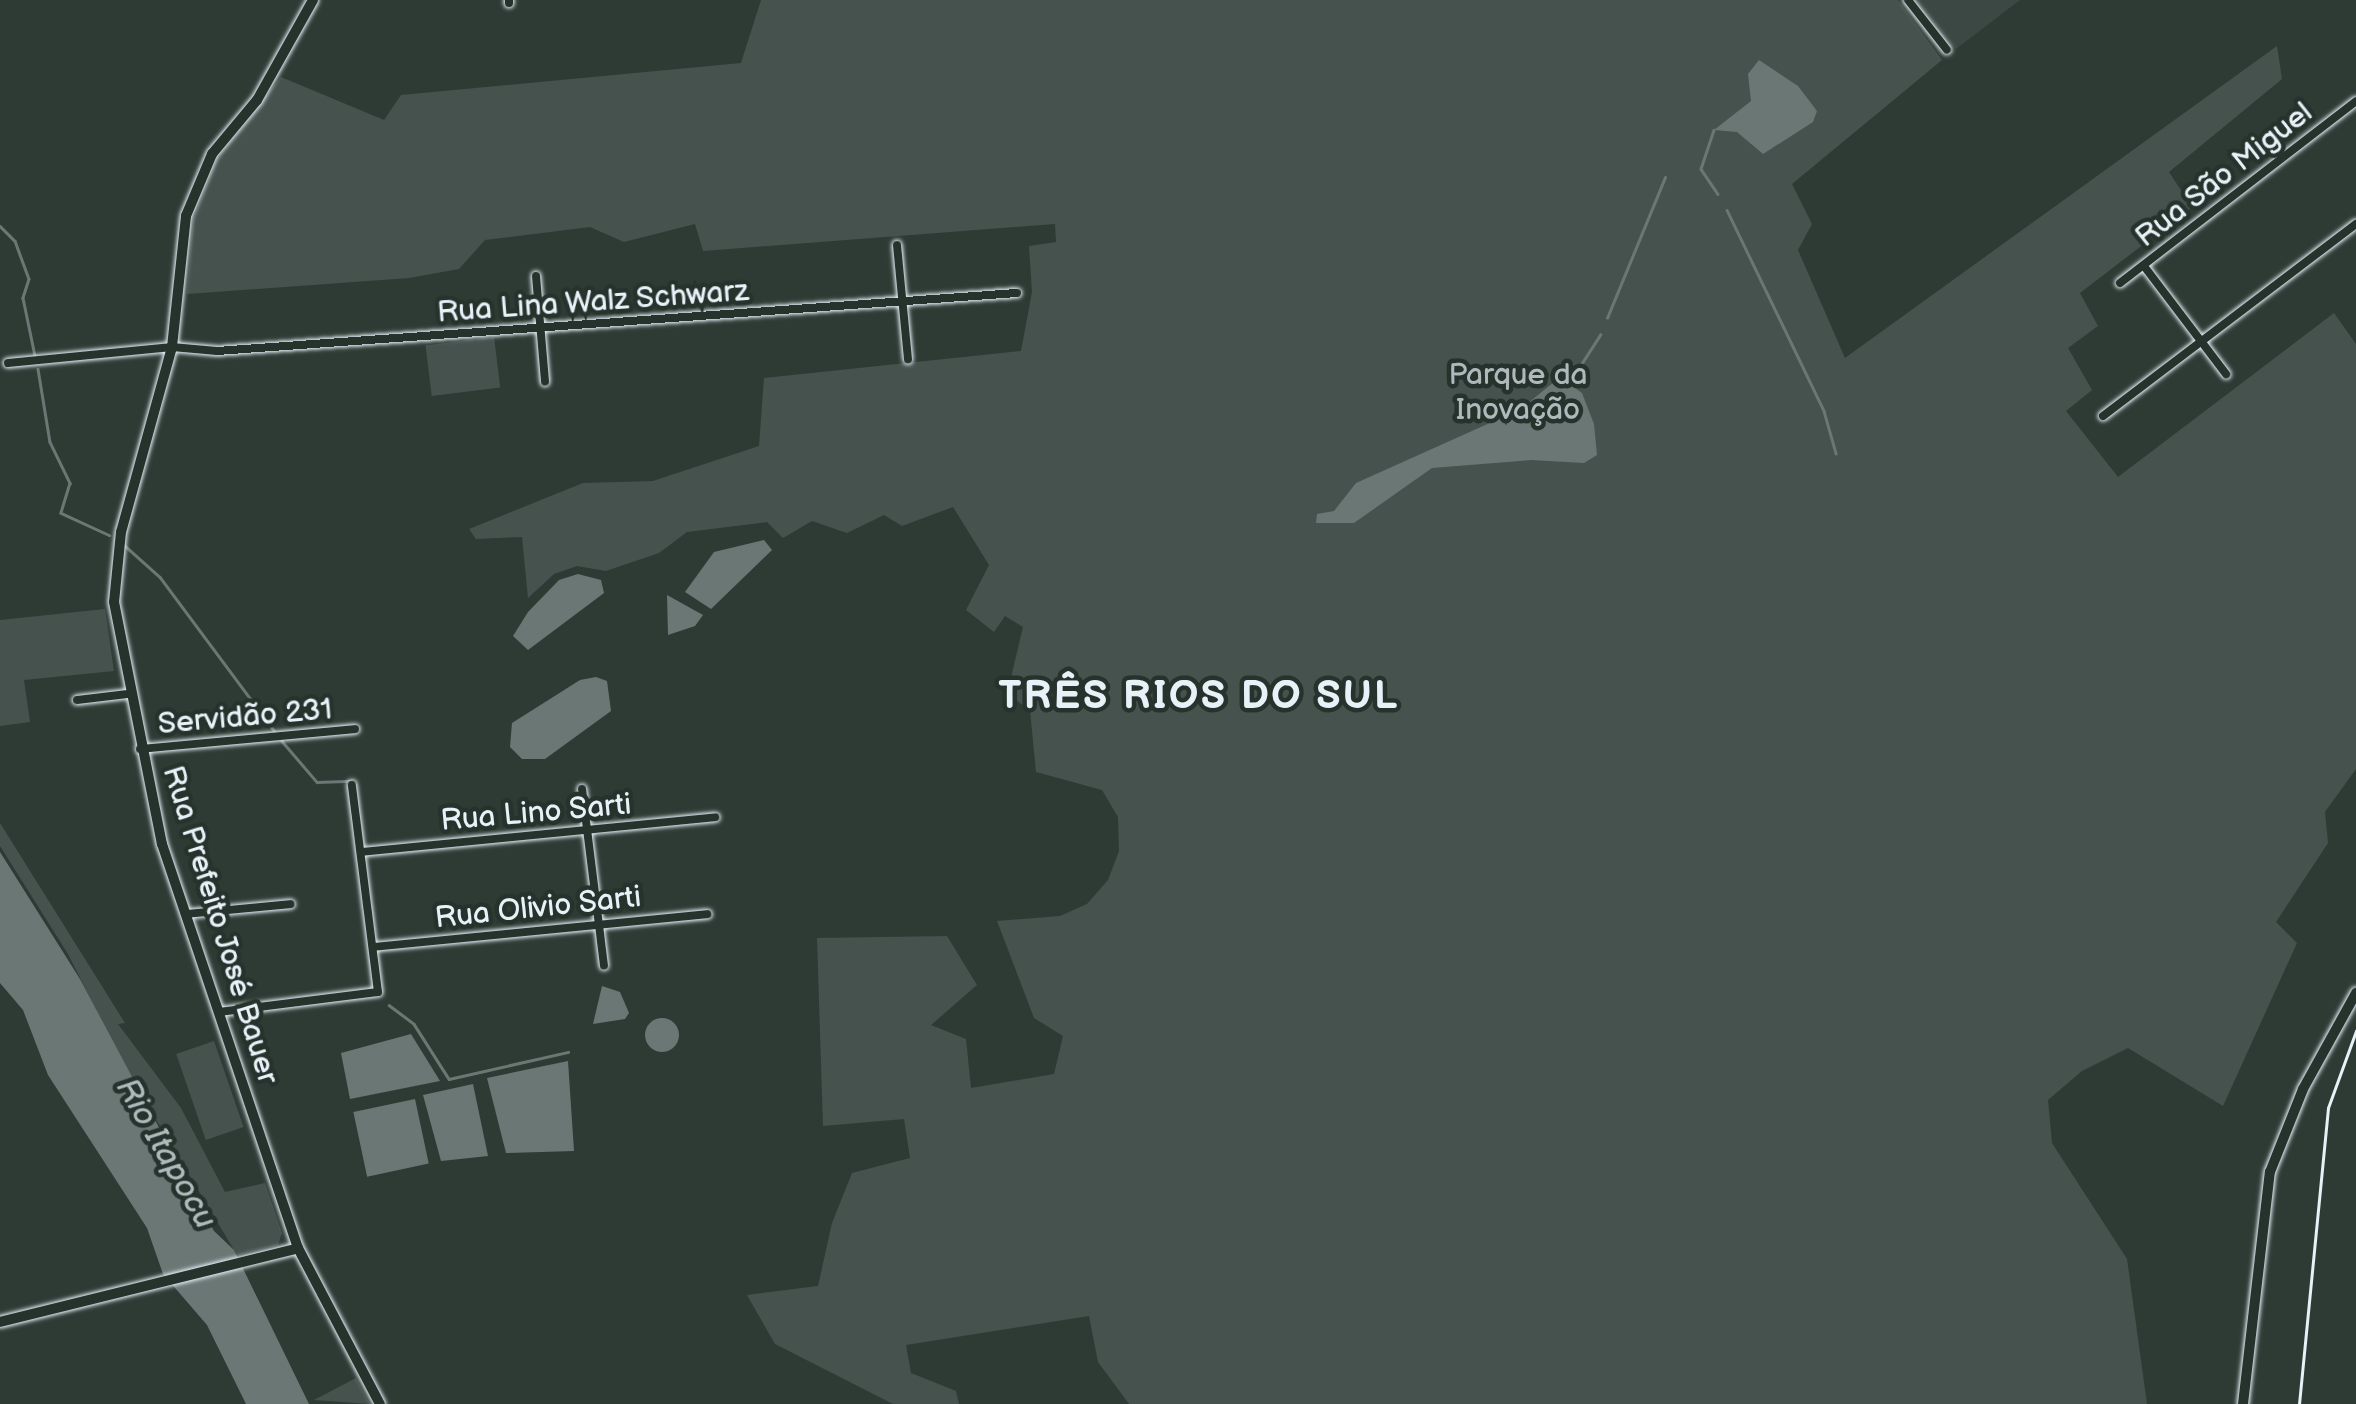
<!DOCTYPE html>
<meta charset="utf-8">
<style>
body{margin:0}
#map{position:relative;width:2356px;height:1404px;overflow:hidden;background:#2e3b35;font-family:"Balsamiq Sans",sans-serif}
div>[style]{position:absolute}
.built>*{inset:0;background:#3b4843}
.green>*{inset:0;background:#45524e;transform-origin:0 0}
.water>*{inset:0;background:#6b7775;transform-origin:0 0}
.round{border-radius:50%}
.stream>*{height:2.5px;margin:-1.25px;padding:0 1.25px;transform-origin:1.25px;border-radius:1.25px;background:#6b7775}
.roads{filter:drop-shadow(0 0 2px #e8f1f8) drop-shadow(0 0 2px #e8f1f8)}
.minor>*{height:8px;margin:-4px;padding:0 4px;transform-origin:4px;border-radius:4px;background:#26332d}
.tertiary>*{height:10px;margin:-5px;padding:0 5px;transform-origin:5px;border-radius:5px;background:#26332d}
.rail>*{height:2.5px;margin:-1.25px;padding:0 1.25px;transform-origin:1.25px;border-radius:1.25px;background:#e8f1f8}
span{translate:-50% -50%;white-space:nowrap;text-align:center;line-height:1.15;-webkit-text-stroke:9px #26332d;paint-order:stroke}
.street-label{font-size:30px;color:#e8f1f8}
.park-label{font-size:30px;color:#afb9bc}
.water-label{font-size:32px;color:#b0babd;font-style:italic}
.district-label{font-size:40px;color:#e8f1f8;font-weight:700;letter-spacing:2.5px}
</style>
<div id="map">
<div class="built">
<i style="clip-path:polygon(1917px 0,2020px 0,1956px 49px)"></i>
</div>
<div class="green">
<i style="clip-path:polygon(761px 0,1898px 0,1942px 60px,1792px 184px,1812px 224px,1798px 250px,1845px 358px,2277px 46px,2282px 79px,2169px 172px,2192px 207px,2080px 293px,2098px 326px,2068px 348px,2092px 390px,2066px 411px,2118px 477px,2334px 313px,2356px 344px,2356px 769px,2325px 812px,2328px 843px,2276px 922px,2297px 943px,2223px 1106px,2128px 1048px,2082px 1071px,2048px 1100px,2052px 1143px,2127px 1259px,2147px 1404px,1129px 1404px,1098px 1362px,1089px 1316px,906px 1345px,911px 1373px,956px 1391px,959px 1404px,893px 1404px,775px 1344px,747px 1295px,818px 1286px,832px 1223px,852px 1173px,910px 1158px,904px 1119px,823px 1126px,817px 938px,947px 936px,977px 985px,931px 1025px,966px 1039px,971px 1088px,1054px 1074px,1063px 1036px,1034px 1018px,997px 921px,1060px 916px,1087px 904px,1108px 880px,1119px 851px,1118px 817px,1102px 790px,1036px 772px,1030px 710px,1007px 694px,1023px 627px,1005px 616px,994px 632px,966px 610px,989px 565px,953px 507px,902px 526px,884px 515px,847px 533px,812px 521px,783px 538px,767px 522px,687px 532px,659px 553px,606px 571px,577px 566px,554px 574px,528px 598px,522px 537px,476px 539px,469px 529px,583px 483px,653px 481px,759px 446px,764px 378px,1021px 351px,1032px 292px,1029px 246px,1056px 242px,1055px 224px,703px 251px,695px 224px,624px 242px,590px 227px,485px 240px,459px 269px,409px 278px,187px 294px,193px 220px,217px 159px,281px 77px,384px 120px,401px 95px,741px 63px)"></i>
<i style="left:494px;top:337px;width:51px;height:69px;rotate:83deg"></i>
<i style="clip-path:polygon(105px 609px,114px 671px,24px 680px,30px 722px,0 726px,0 620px)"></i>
<i style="clip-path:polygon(0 823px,125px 1023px,118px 1024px,181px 1108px,225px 1192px,265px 1183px,282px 1233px,278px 1245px,237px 1255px,127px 1071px,68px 954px,0 846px)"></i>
<i style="left:214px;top:1041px;width:91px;height:40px;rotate:71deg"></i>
<i style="clip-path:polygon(356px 1378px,370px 1404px,314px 1400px)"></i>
</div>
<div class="water">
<i style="clip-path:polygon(1759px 60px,1798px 86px,1817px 111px,1813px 122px,1763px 154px,1737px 132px,1714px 130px,1751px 101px,1748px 74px)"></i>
<i style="clip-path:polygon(1560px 377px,1582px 393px,1594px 424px,1597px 455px,1584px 463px,1531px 460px,1432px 468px,1354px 523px,1316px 523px,1317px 514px,1334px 511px,1356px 483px,1521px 409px)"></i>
<i style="clip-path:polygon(764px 540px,772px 550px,711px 609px,685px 592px,714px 552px)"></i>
<i style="clip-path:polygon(578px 574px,601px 580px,604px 593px,528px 650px,513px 636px,528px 612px,559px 580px)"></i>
<i style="clip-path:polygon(667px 595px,703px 615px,695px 626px,668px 635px)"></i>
<i style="clip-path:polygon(596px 677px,607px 681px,611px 711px,545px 759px,522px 759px,510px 747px,512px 723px,580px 680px)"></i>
<i style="clip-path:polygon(0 852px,80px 979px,214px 1231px,234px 1250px,309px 1404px,246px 1404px,207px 1325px,163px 1274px,147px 1228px,48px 1075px,23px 1010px,0 983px)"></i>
<i style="clip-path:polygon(602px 986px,620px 992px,629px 1013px,625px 1019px,593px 1024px)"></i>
<i class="round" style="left:645px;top:1018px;width:34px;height:34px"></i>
<i style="clip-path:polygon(411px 1034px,440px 1081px,350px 1099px,341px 1053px)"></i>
<i style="clip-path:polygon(568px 1061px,574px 1151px,506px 1153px,487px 1078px)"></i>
<i style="clip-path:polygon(473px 1084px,488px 1156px,441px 1161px,423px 1095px)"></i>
<i style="left:415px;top:1099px;width:66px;height:63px;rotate:78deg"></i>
</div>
<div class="stream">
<i style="left:1714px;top:130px;width:41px;rotate:108.4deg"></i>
<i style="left:1701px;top:169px;width:30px;rotate:56deg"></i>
<i style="left:1727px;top:210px;width:223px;rotate:64.2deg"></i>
<i style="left:1824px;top:411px;width:44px;rotate:74.1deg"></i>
<i style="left:0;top:226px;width:21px;rotate:45deg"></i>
<i style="left:15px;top:241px;width:40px;rotate:69.8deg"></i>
<i style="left:29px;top:279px;width:20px;rotate:108deg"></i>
<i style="left:23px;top:298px;width:59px;rotate:78.3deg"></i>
<i style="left:1607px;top:318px;width:152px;rotate:-67.6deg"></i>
<i style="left:38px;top:369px;width:74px;rotate:80.7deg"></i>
<i style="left:50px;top:442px;width:46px;rotate:64deg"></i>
<i style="left:70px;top:483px;width:31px;rotate:107deg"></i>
<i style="left:61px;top:513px;width:53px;rotate:24.6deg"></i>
<i style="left:1571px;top:380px;width:54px;rotate:-57.2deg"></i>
<i style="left:123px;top:544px;width:50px;rotate:41.7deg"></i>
<i style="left:160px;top:577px;width:193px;rotate:53.4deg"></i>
<i style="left:282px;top:741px;width:54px;rotate:49.5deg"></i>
<i style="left:317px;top:782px;width:35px;rotate:-2deg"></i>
<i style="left:389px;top:1005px;width:31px;rotate:37deg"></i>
<i style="left:414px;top:1024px;width:65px;rotate:57.5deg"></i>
<i style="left:449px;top:1079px;width:122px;rotate:-12.8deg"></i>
</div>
<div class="roads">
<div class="minor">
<i style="left:509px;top:0;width:3px;rotate:90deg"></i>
<i style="left:1908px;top:0;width:63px;rotate:52deg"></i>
<i style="left:897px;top:245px;width:115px;rotate:84.5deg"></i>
<i style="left:2144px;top:266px;width:136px;rotate:52.8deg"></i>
<i style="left:536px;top:276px;width:106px;rotate:85.1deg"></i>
<i style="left:2120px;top:283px;width:298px;rotate:-37.6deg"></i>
<i style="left:8px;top:363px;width:165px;rotate:-5.6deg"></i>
<i style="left:172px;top:347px;width:45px;rotate:5.1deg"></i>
<i style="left:217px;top:351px;width:802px;rotate:-4.15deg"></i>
<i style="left:2103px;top:416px;width:318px;rotate:-37.2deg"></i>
<i style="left:77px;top:700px;width:51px;rotate:-6.7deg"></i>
<i style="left:140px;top:749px;width:216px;rotate:-5.3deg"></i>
<i style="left:582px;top:789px;width:178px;rotate:82.9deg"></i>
<i style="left:361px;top:852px;width:356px;rotate:-5.6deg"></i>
<i style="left:186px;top:914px;width:105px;rotate:-5.4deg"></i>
<i style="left:373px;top:947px;width:336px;rotate:-5.6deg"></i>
<i style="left:219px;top:1012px;width:160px;rotate:-7.2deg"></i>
<i style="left:378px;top:992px;width:209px;rotate:-97.2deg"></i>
</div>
<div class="tertiary">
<i style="left:313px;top:0;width:115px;rotate:119.2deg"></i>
<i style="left:257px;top:100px;width:70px;rotate:129.8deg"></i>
<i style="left:212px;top:154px;width:67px;rotate:112.8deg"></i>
<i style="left:186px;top:216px;width:132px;rotate:96.1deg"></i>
<i style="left:172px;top:347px;width:192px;rotate:105.4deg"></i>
<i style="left:121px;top:532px;width:70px;rotate:95.7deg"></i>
<i style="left:114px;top:602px;width:247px;rotate:78.8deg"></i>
<i style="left:162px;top:844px;width:426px;rotate:71.4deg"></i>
<i style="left:298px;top:1248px;width:176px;rotate:62.3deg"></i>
<i style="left:0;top:1322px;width:307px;rotate:-13.9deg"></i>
<i style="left:2243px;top:1404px;width:234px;rotate:-83.4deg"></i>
<i style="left:2270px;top:1172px;width:89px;rotate:-68.3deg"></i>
<i style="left:2303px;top:1089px;width:110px;rotate:-61.1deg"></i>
</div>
</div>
<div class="rail">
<i style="left:2299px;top:1404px;width:297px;rotate:-84.4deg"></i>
<i style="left:2328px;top:1108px;width:82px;rotate:-70deg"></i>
</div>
<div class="street-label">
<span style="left:2224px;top:175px;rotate:-38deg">Rua São Miguel</span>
<span style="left:593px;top:302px;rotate:-4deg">Rua Lina Walz Schwarz</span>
<span style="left:245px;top:717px;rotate:-5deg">Servidão 231</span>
<span style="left:536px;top:813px;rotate:-5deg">Rua Lino Sarti</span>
<span style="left:538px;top:908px;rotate:-6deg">Rua Olivio Sarti</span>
<span style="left:220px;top:925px;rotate:73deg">Rua Prefeito José Bauer</span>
</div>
<div class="park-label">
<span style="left:1518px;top:392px">Parque da<br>Inovação</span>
</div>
<div class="water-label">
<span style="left:165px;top:1154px;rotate:60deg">Rio Itapocu</span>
</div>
<div class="district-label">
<span style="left:1199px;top:696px">TRÊS RIOS DO SUL</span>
</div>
</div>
